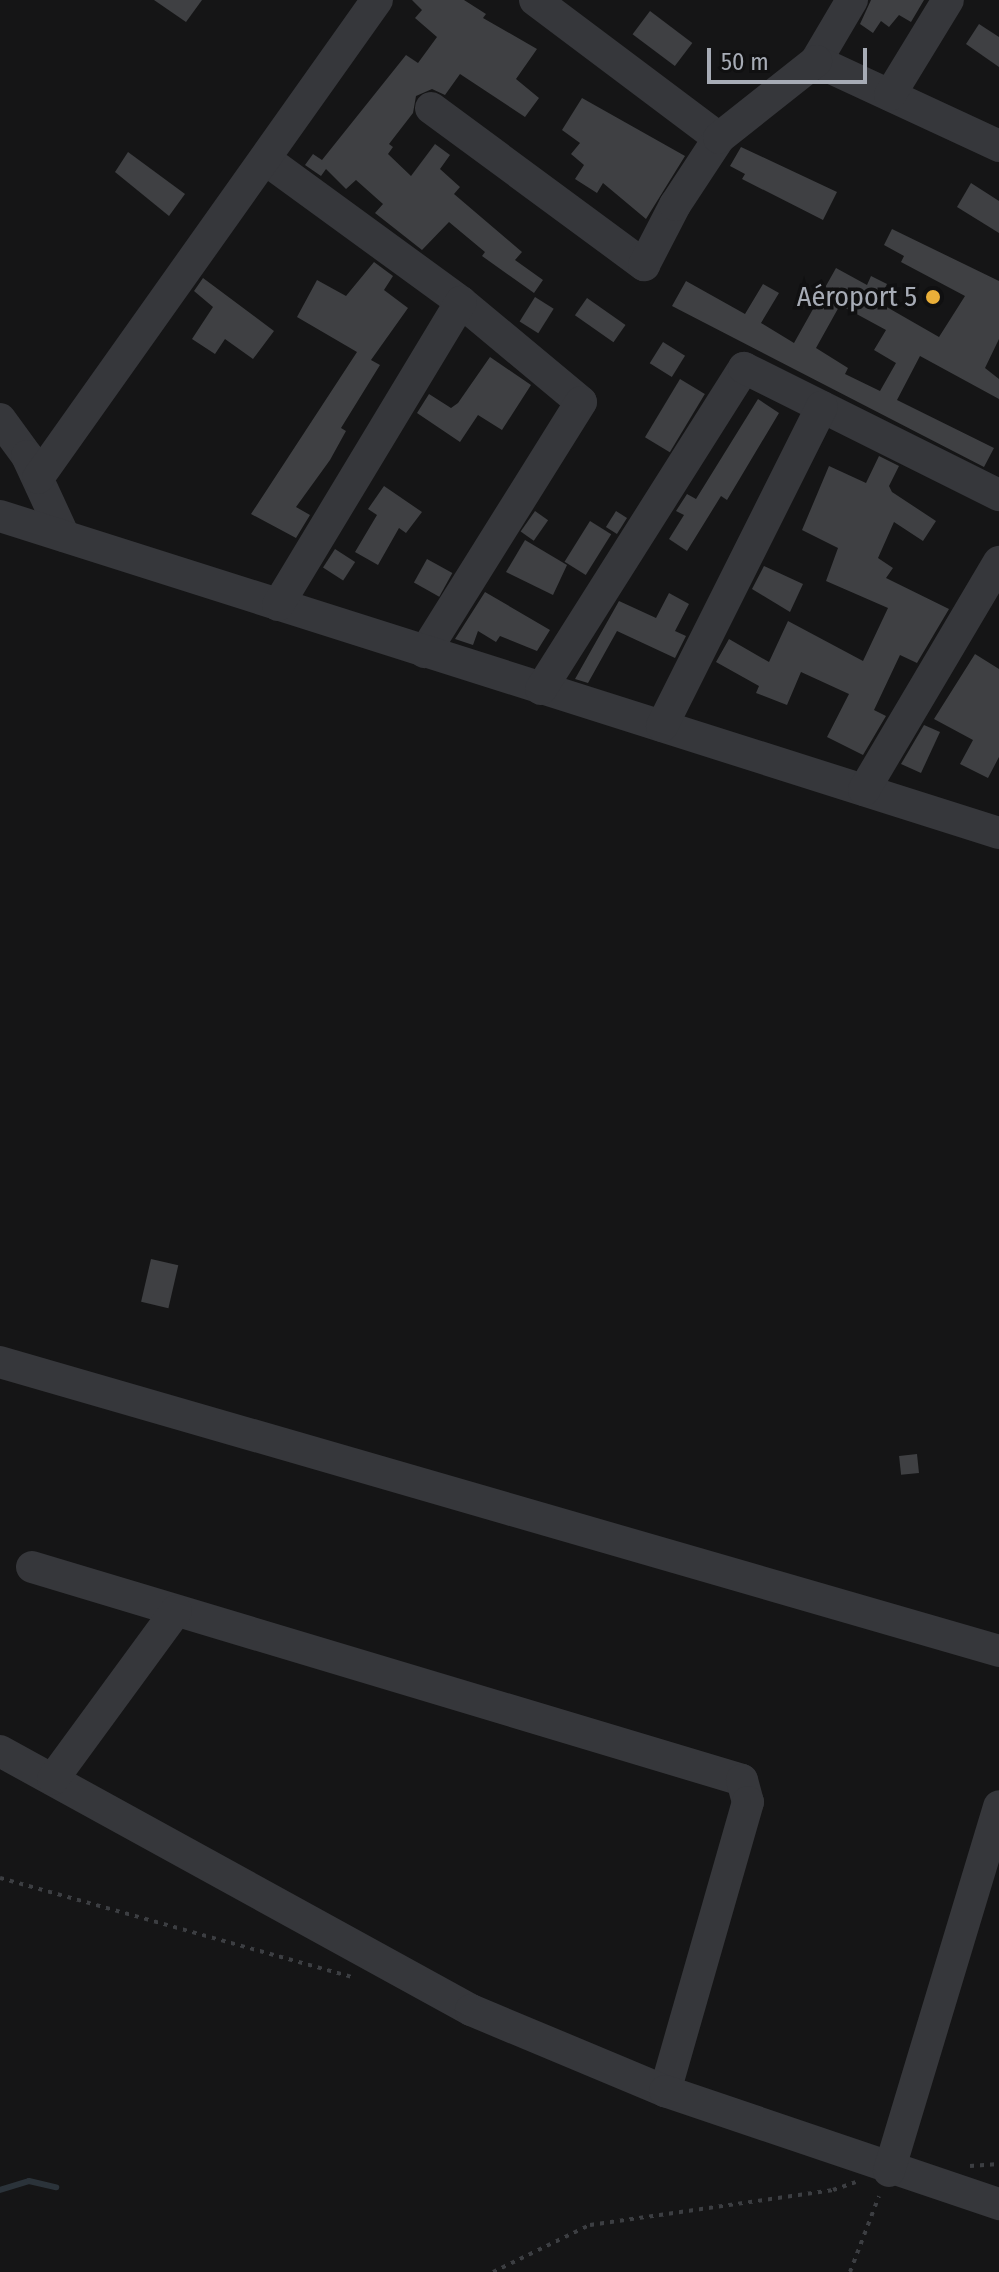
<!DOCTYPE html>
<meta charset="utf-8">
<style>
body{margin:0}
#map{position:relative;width:999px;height:2272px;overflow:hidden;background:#151516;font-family:"Fira Sans Condensed",sans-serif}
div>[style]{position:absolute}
.stream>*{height:6px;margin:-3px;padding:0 3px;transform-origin:3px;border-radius:3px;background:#2b333a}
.building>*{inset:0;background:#3f4043;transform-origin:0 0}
.path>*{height:4px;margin-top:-2px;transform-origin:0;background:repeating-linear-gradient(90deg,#3c3e42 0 4px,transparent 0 10px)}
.minor>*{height:32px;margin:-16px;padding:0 16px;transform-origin:16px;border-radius:16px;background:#36373b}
.dots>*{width:22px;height:22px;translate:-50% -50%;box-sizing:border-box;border:4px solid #101011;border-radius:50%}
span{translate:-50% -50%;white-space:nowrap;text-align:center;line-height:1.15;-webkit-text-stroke:7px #101011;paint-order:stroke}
.poi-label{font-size:28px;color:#a7acb6}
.right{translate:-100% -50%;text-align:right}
.scale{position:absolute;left:707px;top:48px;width:160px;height:36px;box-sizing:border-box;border:4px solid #a7acb6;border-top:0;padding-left:10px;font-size:24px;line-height:28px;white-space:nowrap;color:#a7acb6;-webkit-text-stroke:6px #101011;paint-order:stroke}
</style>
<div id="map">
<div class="stream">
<i style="left:0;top:2190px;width:30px;rotate:-17deg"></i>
<i style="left:29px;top:2181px;width:28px;rotate:13deg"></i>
</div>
<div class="building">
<i style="clip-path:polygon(154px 0,202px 0,186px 22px)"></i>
<i style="clip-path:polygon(412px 0,464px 0,486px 14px,483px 18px,537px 49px,516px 79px,539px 98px,525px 117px,460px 74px,445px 95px,432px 89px,416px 96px,413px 113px,389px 144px,393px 147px,388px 154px,411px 176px,435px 144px,450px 155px,440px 169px,460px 187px,454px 194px,522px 252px,515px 260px,543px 280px,534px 293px,482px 256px,485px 252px,449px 222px,422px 250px,375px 213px,383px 204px,356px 180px,346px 189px,326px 169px,321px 176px,305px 165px,313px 154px,322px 160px,406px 55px,418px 63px,437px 37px,415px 18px,422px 10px)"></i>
<i style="clip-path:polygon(871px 0,924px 0,911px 22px,899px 15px,889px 27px,881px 21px,873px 33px,860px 24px)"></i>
<i style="left:650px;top:11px;width:53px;height:29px;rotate:37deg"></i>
<i style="clip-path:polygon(979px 24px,999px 37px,999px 67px,966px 44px)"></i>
<i style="clip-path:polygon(582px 98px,685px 156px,646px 219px,603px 183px,597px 193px,575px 179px,584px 165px,571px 154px,580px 143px,562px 130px)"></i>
<i style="clip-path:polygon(741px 147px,837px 192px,823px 220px,742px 179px,745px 174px,730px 166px)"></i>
<i style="clip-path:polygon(128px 152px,185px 194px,169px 216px,115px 172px)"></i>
<i style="clip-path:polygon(971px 183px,999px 201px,999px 233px,957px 207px)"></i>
<i style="clip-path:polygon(evenodd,892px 229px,999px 281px,999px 339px,985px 368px,999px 379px,999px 399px,920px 356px,897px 400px,994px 448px,984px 467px,672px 306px,686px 281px,745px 314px,763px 284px,779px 293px,761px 323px,794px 343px,836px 268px,867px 285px,871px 276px,887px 284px,878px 302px,939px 337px,965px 296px,901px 262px,904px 256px,884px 245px,892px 229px,840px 305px,886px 330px,874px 350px,896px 363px,880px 391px,845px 374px,848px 368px,816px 348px,840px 305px)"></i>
<i style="clip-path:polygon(374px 262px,393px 276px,384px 290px,408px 308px,371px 360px,380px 365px,341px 428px,346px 431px,330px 460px,296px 507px,310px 515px,296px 538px,251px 514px,357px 352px,297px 317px,317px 280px,346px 296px)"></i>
<i style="clip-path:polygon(203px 278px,274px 331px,253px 359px,225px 339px,215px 354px,192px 339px,213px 307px,194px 291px)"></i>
<i style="left:535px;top:297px;width:22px;height:29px;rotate:32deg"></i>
<i style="left:587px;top:298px;width:47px;height:21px;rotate:35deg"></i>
<i style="left:663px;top:342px;width:26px;height:25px;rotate:32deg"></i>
<i style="clip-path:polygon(490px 357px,531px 385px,502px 430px,478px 415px,460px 442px,417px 413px,429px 394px,451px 408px,458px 403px)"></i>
<i style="left:680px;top:379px;width:29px;height:68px;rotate:31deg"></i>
<i style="clip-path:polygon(758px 399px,779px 413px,727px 500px,721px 496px,687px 551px,669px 539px,684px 515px,676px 511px,687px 494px,696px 499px)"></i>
<i style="clip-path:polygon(879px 456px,899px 466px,889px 486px,892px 492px,936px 521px,923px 541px,894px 522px,878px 558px,893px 568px,886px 578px,949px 609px,917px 663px,900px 655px,874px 710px,886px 716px,863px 755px,827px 737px,849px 694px,801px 672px,787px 705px,756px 693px,759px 686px,716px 662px,729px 639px,769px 662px,788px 621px,863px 661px,888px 608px,826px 581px,838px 548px,802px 530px,829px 466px,866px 483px)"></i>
<i style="clip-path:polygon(384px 486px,422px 512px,406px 533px,399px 528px,378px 565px,355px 552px,377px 515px,368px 509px)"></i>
<i style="left:535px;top:511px;width:16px;height:25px;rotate:35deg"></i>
<i style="left:616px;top:511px;width:13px;height:19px;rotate:32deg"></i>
<i style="left:590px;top:521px;width:25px;height:48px;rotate:32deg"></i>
<i style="clip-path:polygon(525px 540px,567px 565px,553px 595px,506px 572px)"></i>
<i style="left:335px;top:549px;width:24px;height:22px;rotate:33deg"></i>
<i style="left:427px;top:559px;width:29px;height:27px;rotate:29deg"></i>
<i style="clip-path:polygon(764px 566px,803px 584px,790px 612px,752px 589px)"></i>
<i style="clip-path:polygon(485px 592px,550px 630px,537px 651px,500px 636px,496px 642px,478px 631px,473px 645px,455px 639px)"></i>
<i style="clip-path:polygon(669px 593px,689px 604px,675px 631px,686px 636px,675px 658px,617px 631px,588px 683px,575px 679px,619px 601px,656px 618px)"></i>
<i style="clip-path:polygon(975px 654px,999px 669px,999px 757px,988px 778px,960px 764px,973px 740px,934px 719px)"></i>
<i style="clip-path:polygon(924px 725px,940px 732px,921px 773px,901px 764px)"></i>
<i style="left:151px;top:1259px;width:28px;height:44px;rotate:13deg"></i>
<i style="left:917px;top:1454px;width:19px;height:18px;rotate:84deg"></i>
</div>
<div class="path">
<i style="left:0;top:1878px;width:367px;rotate:15.7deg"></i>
<i style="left:970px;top:2166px;width:29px;rotate:-4deg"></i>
<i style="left:493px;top:2272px;width:108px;rotate:-25.9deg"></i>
<i style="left:590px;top:2225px;width:246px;rotate:-8.2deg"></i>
<i style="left:833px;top:2190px;width:24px;rotate:-19deg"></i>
<i style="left:850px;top:2272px;width:81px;rotate:-69.1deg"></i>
</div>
<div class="minor">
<i style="left:535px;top:0;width:230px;rotate:36.9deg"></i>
<i style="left:852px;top:0;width:71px;rotate:120.5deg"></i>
<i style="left:816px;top:61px;width:202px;rotate:24.9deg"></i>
<i style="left:890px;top:95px;width:111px;rotate:-58.6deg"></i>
<i style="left:431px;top:108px;width:265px;rotate:36.4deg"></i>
<i style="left:644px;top:265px;width:68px;rotate:-62.7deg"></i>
<i style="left:675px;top:205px;width:80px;rotate:-56.7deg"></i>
<i style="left:719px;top:138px;width:124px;rotate:-38.4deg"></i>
<i style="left:265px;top:159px;width:243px;rotate:36.1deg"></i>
<i style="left:461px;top:302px;width:156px;rotate:39.8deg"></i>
<i style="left:581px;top:402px;width:295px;rotate:122deg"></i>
<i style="left:0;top:419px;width:46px;rotate:53.9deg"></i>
<i style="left:27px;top:456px;width:88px;rotate:65.2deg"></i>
<i style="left:38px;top:478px;width:586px;rotate:-54.66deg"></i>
<i style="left:0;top:516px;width:1048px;rotate:17.61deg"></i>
<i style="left:278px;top:605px;width:354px;rotate:-58.9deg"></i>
<i style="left:541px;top:689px;width:380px;rotate:-57.7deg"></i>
<i style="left:744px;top:368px;width:285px;rotate:26.5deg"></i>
<i style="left:662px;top:726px;width:357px;rotate:-63.4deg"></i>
<i style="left:864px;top:790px;width:265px;rotate:-59.4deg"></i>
<i style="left:0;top:1362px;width:1040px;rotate:16.13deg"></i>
<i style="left:32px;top:1567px;width:741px;rotate:16.7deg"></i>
<i style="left:742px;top:1780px;width:23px;rotate:75deg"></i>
<i style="left:748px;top:1802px;width:301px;rotate:106deg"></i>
<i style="left:0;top:1751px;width:538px;rotate:28.81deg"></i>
<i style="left:471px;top:2010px;width:210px;rotate:22.7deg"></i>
<i style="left:665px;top:2091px;width:353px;rotate:18.7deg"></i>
<i style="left:53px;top:1779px;width:208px;rotate:-53.8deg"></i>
<i style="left:889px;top:2171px;width:381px;rotate:-73.2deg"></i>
</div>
<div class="dots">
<i style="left:933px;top:297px;background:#eaaf39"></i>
</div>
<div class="poi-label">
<span class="right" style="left:917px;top:297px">Aéroport 5</span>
</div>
<div class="scale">50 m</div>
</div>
